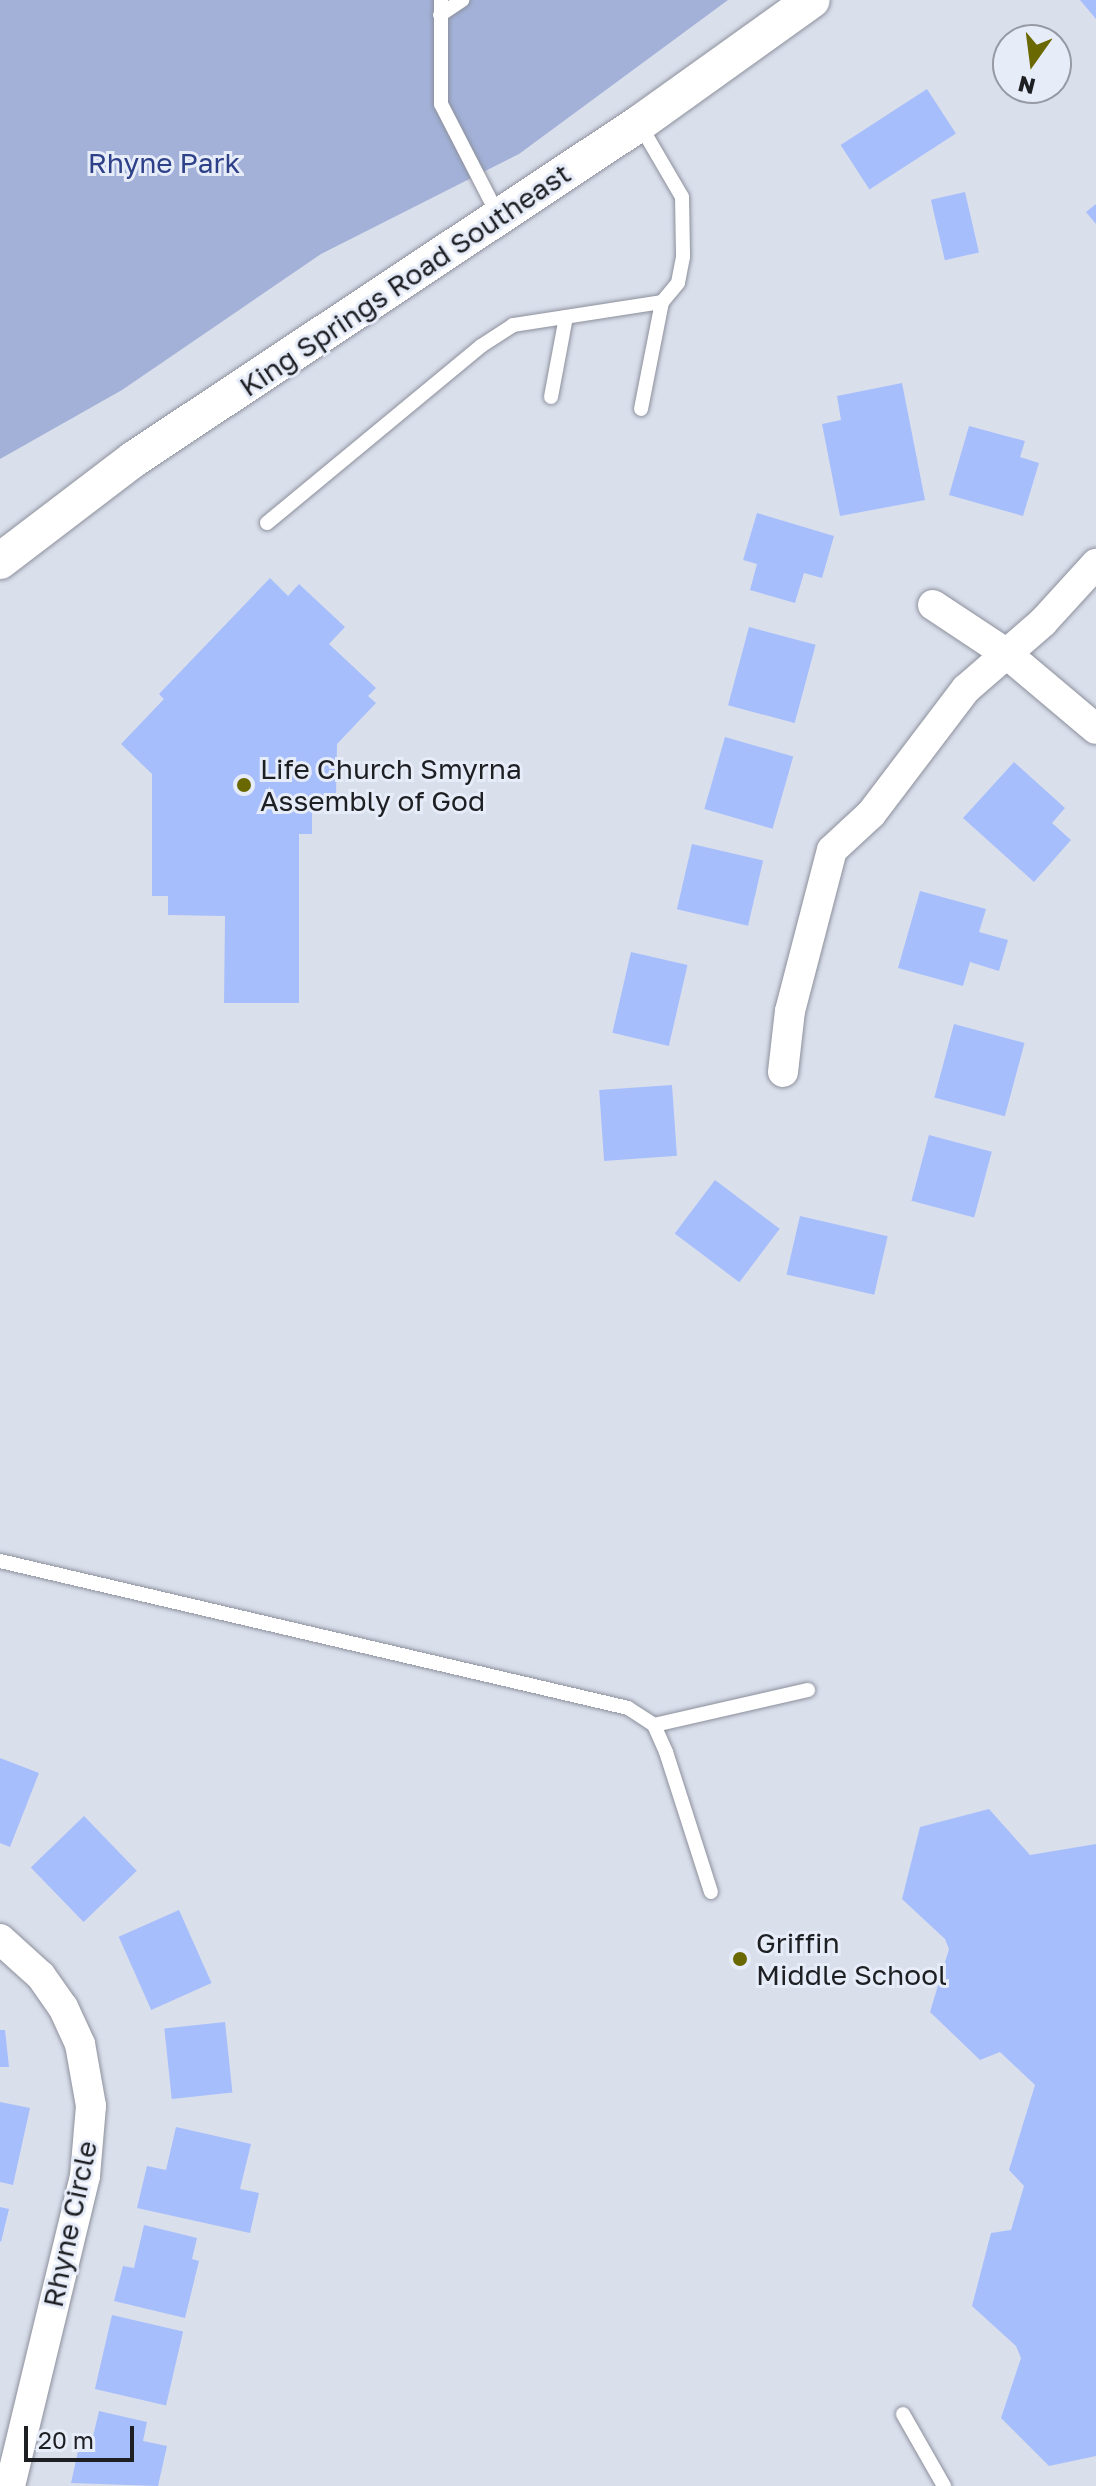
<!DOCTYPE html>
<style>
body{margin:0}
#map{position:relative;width:1096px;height:2486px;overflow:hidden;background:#dadfec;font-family:"Golos Text",sans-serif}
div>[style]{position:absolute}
.green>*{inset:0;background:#a3b1d8}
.building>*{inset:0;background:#a7befc;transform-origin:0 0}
.roads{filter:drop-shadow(0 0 2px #8c909c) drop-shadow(0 0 2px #8c909c)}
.service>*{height:14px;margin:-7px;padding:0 7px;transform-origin:7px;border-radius:7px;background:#fff}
.minor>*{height:30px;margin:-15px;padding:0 15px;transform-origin:15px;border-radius:15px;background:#fff}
.tertiary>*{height:36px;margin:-18px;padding:0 18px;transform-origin:18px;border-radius:18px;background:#fff}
.dots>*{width:22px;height:22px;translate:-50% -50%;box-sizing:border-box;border:4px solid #e7ecf9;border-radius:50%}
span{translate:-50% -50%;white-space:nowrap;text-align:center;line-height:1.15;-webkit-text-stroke:6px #e7ecf9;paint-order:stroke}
.park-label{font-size:28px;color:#2d4088}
.street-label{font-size:28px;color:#1d1f23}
.poi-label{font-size:28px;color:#1d1f23}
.left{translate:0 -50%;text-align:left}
.north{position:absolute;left:992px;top:24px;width:80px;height:80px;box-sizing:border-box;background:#e7ecf9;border:2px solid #969aa3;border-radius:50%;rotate:194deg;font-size:22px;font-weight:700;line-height:32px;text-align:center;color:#1d1f23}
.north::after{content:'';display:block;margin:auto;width:28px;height:36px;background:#6a6801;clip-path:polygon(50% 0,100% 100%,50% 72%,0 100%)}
.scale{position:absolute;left:24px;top:2426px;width:110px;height:36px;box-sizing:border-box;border:4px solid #1d1f23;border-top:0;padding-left:10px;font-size:24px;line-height:28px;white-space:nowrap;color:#1d1f23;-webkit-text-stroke:6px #e7ecf9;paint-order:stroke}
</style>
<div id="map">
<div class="green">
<i style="clip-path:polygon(0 0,728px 0,519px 154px,321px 254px,122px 390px,0 459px)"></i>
</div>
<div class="building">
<i style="clip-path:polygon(1080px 0,1096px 0,1096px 19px)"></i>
<i style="left:927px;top:89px;width:53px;height:103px;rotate:57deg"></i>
<i style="left:965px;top:192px;width:62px;height:35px;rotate:77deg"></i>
<i style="clip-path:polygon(1096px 204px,1096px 224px,1086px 212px)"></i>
<i style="clip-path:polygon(902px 383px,925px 500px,840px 516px,822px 424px,841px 420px,837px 396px)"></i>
<i style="clip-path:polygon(969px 426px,1025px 441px,1020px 457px,1039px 463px,1023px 516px,949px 495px)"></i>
<i style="clip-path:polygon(757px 513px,834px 536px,822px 578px,804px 573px,795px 603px,750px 590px,757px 564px,743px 560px)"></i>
<i style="clip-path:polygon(270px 578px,288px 596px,299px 584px,345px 627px,329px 644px,376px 688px,368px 696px,376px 703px,337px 744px,336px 797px,312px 797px,312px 834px,299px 834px,299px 1003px,224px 1003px,225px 916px,168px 915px,168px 896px,152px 896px,152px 774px,121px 744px,164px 699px,159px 694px)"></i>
<i style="left:749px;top:627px;width:69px;height:81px;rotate:15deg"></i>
<i style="left:725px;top:737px;width:71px;height:75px;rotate:16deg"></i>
<i style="clip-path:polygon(1014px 762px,1065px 808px,1052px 823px,1071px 840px,1034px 882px,963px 818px)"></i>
<i style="left:692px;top:844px;width:73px;height:67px;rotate:13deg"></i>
<i style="clip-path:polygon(920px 891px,986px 909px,979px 932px,1008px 940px,999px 971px,970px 962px,963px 986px,898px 968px)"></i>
<i style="left:631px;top:952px;width:58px;height:83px;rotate:13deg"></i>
<i style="left:954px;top:1024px;width:73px;height:76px;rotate:15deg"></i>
<i style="left:672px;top:1085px;width:71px;height:73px;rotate:86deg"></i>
<i style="left:929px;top:1135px;width:65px;height:68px;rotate:15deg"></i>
<i style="left:715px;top:1180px;width:81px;height:67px;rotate:37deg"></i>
<i style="left:800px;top:1216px;width:90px;height:60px;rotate:13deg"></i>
<i style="clip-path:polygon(0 1758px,39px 1773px,10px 1847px,0 1843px)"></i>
<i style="clip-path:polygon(989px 1809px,1030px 1855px,1096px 1844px,1096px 2456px,1049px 2466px,1001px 2418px,1021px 2358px,1016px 2346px,972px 2306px,991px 2233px,1011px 2230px,1024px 2186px,1009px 2170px,1035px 2085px,1000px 2052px,980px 2060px,930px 2012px,949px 1949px,945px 1939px,902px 1899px,920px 1827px)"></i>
<i style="left:84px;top:1816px;width:76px;height:74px;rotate:46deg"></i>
<i style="left:179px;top:1910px;width:80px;height:66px;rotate:66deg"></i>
<i style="left:225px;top:2022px;width:71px;height:61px;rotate:84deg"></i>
<i style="clip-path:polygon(0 2030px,5px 2030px,9px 2067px,0 2067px)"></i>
<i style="clip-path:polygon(0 2102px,30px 2108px,13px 2185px,0 2182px)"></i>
<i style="clip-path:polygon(176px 2127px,251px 2144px,240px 2189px,259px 2193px,250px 2233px,137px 2208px,147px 2166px,166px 2170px)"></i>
<i style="clip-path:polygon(0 2207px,9px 2209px,1px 2242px,0 2241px)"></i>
<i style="clip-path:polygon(144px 2225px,197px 2238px,192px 2259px,199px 2261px,185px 2318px,114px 2301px,123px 2266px,134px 2268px)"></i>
<i style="left:112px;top:2315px;width:73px;height:76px;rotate:13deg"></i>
<i style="clip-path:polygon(99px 2411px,147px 2422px,143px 2441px,167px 2446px,158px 2486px,71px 2483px,80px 2442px,91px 2445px)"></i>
</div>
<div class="roads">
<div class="service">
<i style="left:441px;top:0;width:104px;rotate:90deg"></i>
<i style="left:441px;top:104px;width:127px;rotate:62.8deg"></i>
<i style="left:440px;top:15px;width:27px;rotate:-34deg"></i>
<i style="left:640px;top:125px;width:83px;rotate:59.7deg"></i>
<i style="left:682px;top:197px;width:60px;rotate:89deg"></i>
<i style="left:683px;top:257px;width:26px;rotate:101deg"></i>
<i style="left:678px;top:283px;width:25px;rotate:130deg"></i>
<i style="left:662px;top:302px;width:109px;rotate:101.1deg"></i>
<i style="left:551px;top:397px;width:81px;rotate:-79.4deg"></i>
<i style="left:267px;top:523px;width:278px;rotate:-39.6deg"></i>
<i style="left:481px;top:346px;width:38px;rotate:-33deg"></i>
<i style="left:513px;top:325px;width:151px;rotate:-8.8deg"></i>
<i style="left:0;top:1561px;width:645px;rotate:13.17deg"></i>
<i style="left:628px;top:1708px;width:31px;rotate:33deg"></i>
<i style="left:654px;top:1725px;width:30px;rotate:66deg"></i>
<i style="left:666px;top:1752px;width:147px;rotate:72.2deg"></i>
<i style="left:654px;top:1725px;width:158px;rotate:-12.8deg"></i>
<i style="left:903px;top:2414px;width:83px;rotate:60.3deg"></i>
</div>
<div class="minor">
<i style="left:933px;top:605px;width:89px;rotate:33.5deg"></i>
<i style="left:1007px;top:654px;width:116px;rotate:40.1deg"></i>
<i style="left:783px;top:1072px;width:61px;rotate:-83.5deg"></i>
<i style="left:790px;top:1011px;width:166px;rotate:-75.4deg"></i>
<i style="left:832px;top:850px;width:53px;rotate:-42.7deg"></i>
<i style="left:871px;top:814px;width:157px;rotate:-52.8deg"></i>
<i style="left:966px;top:689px;width:102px;rotate:-41deg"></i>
<i style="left:1043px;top:622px;width:79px;rotate:-47.6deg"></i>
<i style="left:0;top:1939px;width:55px;rotate:42.1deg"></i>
<i style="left:41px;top:1976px;width:38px;rotate:55deg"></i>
<i style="left:63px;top:2007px;width:41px;rotate:65.3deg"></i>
<i style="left:80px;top:2044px;width:63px;rotate:79.9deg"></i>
<i style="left:91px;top:2106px;width:70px;rotate:94.9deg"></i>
<i style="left:85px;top:2176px;width:319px;rotate:103.6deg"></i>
</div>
<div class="tertiary">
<i style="left:0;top:561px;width:168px;rotate:-37.3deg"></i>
<i style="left:134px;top:459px;width:607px;rotate:-33.59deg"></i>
<i style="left:640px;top:123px;width:211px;rotate:-35.6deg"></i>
</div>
</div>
<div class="dots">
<i style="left:244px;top:785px;background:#6a6801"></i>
<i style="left:740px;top:1959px;background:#6a6801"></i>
</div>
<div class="park-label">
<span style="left:164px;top:163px">Rhyne Park</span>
</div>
<div class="street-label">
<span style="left:405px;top:280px;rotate:-34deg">King Springs Road Southeast</span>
<span style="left:70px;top:2224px;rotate:-78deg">Rhyne Circle</span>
</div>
<div class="poi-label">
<span class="left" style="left:260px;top:785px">Life Church Smyrna<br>Assembly of God</span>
<span class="left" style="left:756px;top:1959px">Griffin<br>Middle School</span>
</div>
<div class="north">N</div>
<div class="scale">20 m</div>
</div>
